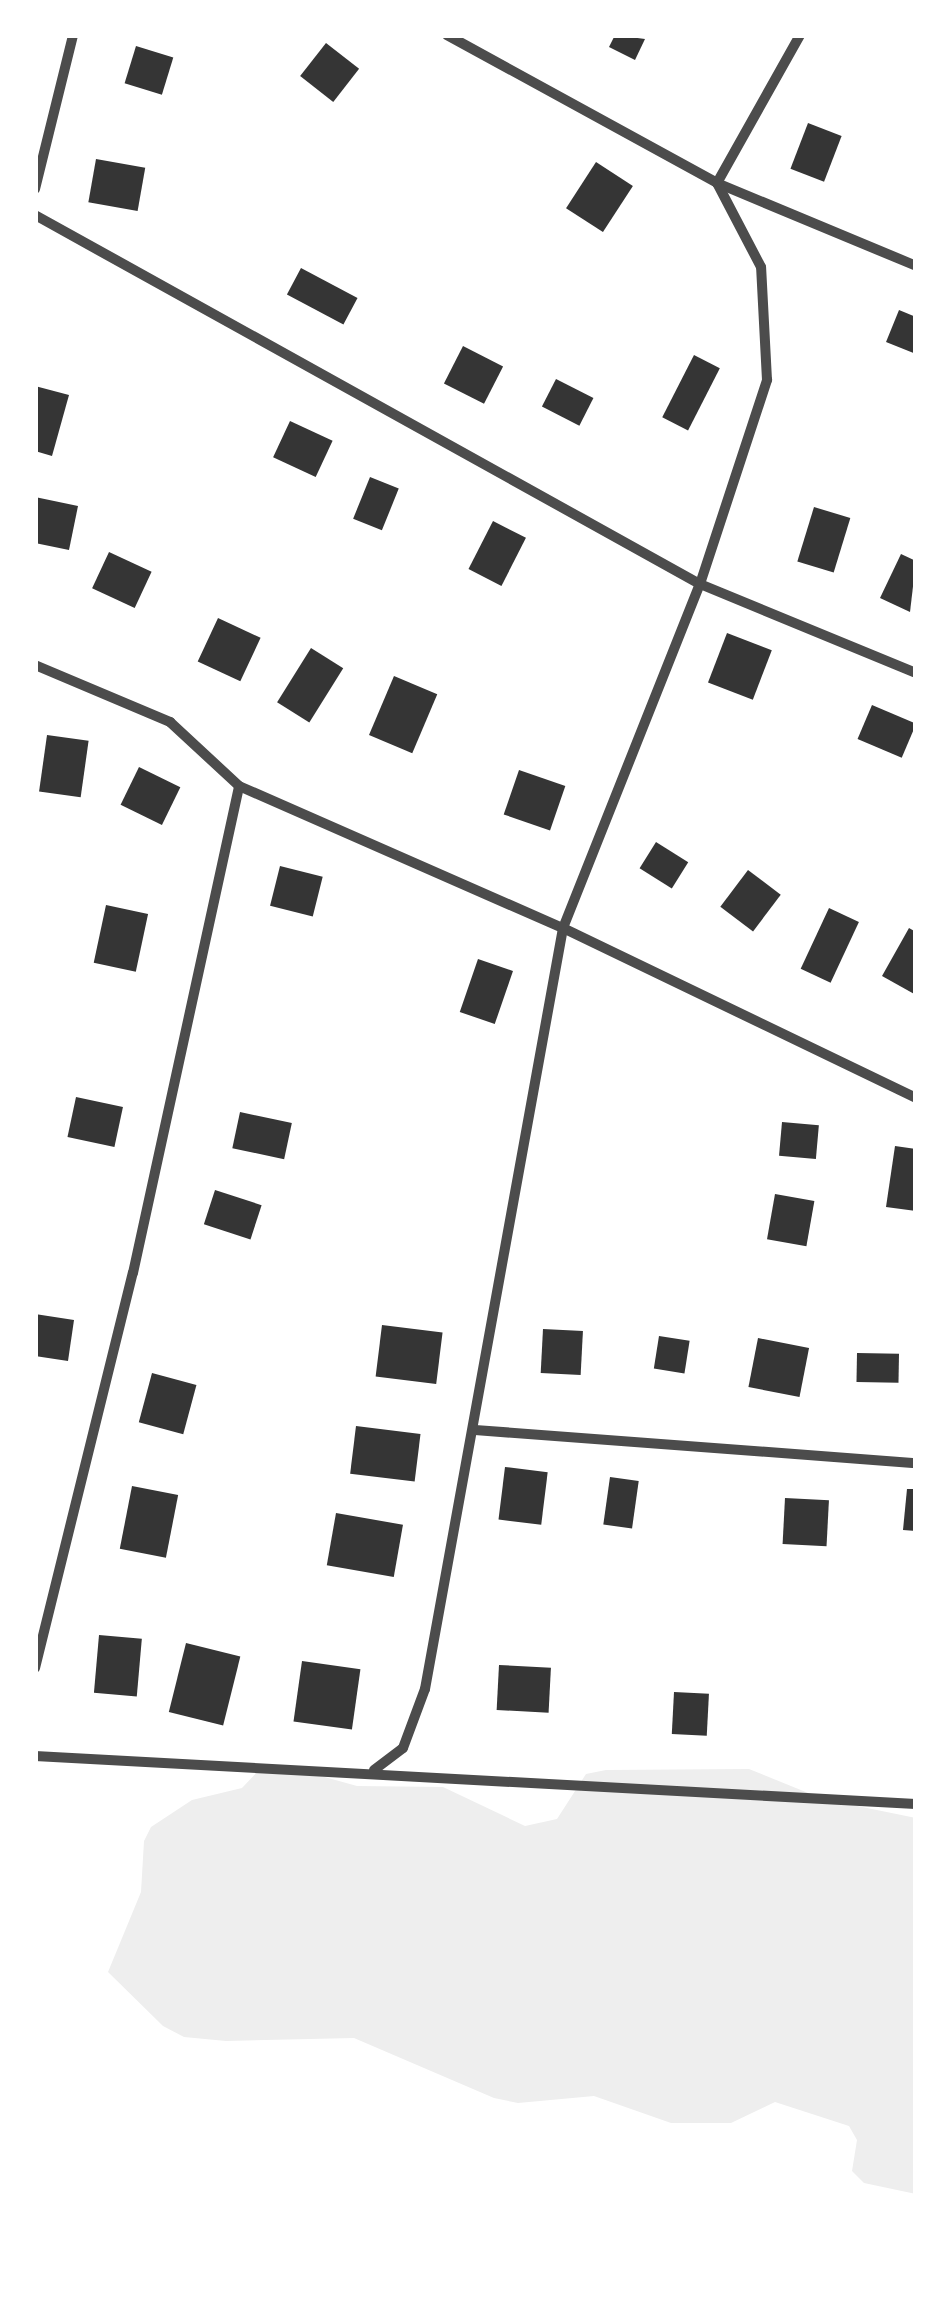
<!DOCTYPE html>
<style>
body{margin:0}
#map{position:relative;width:951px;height:2321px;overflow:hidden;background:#fff;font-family:Helvetica,sans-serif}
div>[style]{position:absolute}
.green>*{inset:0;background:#eee}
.building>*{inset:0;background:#353535;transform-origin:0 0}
.minor>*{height:10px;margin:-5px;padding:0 5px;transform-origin:5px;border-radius:5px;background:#4c4c4c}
span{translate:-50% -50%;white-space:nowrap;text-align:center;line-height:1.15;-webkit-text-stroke:9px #fff;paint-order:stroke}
.frame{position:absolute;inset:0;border:38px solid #fff;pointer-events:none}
</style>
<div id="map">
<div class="green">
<i style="clip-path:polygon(292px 1768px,357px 1786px,443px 1787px,525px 1826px,557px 1819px,586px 1774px,606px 1770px,749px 1769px,823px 1799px,916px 1818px,916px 2194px,864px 2183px,852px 2171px,857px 2140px,849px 2126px,775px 2102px,731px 2123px,671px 2123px,594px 2096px,518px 2103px,494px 2098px,354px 2038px,226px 2041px,184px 2037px,163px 2026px,108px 1972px,141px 1892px,144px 1841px,151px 1827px,192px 1800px,242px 1788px,259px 1770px)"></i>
</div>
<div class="building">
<i style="clip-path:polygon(615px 35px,645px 39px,635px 60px,609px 47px)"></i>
<i style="left:326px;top:43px;width:42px;height:42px;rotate:38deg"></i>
<i style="left:136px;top:46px;width:39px;height:39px;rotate:17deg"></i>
<i style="left:808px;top:123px;width:36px;height:49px;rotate:21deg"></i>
<i style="left:96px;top:159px;width:50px;height:44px;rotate:10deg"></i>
<i style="left:596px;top:162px;width:44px;height:55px;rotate:33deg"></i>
<i style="left:301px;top:268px;width:64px;height:30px;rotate:28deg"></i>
<i style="clip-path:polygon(899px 310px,916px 317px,916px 354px,886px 342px)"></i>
<i style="left:463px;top:346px;width:45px;height:42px;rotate:27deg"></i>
<i style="left:694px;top:355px;width:29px;height:70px;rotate:27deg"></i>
<i style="left:556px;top:379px;width:42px;height:31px;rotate:27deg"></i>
<i style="clip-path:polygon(35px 386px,69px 395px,52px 456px,35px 451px)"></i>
<i style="left:290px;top:421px;width:47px;height:40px;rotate:25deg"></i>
<i style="left:370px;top:477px;width:31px;height:45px;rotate:22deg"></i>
<i style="clip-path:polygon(35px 497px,78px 506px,69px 550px,35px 543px)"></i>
<i style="left:814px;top:507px;width:38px;height:57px;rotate:17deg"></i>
<i style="left:493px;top:521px;width:37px;height:54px;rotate:27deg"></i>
<i style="left:109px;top:552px;width:47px;height:40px;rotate:25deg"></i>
<i style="clip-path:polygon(901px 554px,916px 561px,910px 612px,880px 598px)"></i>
<i style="left:218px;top:618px;width:47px;height:48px;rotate:25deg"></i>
<i style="left:727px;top:633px;width:48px;height:53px;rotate:21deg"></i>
<i style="left:311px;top:648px;width:38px;height:64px;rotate:32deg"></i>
<i style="left:394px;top:676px;width:47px;height:64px;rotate:23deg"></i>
<i style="left:872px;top:705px;width:48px;height:37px;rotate:23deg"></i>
<i style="left:47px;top:735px;width:42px;height:57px;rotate:8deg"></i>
<i style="left:139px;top:767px;width:46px;height:42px;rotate:26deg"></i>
<i style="left:519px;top:770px;width:49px;height:47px;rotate:19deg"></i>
<i style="left:656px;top:842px;width:38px;height:31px;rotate:32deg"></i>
<i style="left:280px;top:866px;width:44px;height:41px;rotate:14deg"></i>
<i style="left:748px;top:870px;width:41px;height:46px;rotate:37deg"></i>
<i style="left:106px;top:905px;width:43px;height:59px;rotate:12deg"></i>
<i style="left:829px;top:908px;width:33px;height:67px;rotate:25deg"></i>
<i style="clip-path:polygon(909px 928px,916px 932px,916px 995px,882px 976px)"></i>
<i style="left:478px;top:959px;width:37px;height:56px;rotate:19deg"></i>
<i style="left:76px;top:1097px;width:48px;height:41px;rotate:12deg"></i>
<i style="left:240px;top:1112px;width:53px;height:37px;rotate:12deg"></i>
<i style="left:782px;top:1122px;width:37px;height:34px;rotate:5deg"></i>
<i style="clip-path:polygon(895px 1146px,916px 1149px,916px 1211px,886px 1207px)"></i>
<i style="left:215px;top:1190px;width:49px;height:36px;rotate:18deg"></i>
<i style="left:775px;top:1194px;width:40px;height:46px;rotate:10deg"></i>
<i style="clip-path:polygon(35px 1314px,74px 1320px,68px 1361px,35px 1356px)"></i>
<i style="left:382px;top:1325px;width:61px;height:52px;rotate:7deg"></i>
<i style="left:543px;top:1329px;width:40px;height:44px;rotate:3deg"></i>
<i style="left:659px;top:1336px;width:31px;height:33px;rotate:9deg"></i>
<i style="left:758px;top:1338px;width:52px;height:50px;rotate:11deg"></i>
<i style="left:857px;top:1353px;width:42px;height:29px;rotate:1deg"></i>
<i style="left:152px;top:1373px;width:46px;height:51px;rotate:15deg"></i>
<i style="left:356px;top:1426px;width:65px;height:48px;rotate:7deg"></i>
<i style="left:505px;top:1467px;width:43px;height:53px;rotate:7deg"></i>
<i style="left:610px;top:1477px;width:29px;height:48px;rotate:8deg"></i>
<i style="left:132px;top:1486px;width:47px;height:64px;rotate:11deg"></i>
<i style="clip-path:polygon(907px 1489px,916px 1489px,916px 1531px,903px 1530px)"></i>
<i style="left:785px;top:1498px;width:44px;height:46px;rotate:3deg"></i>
<i style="left:336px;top:1513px;width:68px;height:53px;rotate:10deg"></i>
<i style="left:99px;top:1635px;width:43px;height:58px;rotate:5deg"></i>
<i style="left:186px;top:1643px;width:56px;height:71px;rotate:14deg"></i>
<i style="left:302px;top:1661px;width:59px;height:61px;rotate:8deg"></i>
<i style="left:499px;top:1665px;width:52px;height:45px;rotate:3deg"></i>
<i style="left:674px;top:1692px;width:35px;height:42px;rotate:3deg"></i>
</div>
<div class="minor">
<i style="left:447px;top:35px;width:308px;rotate:28.7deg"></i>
<i style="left:717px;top:183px;width:216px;rotate:22.6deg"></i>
<i style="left:35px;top:189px;width:159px;rotate:-76.1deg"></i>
<i style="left:35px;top:215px;width:761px;rotate:29.03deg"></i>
<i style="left:700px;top:584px;width:234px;rotate:22.4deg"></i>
<i style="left:35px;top:665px;width:147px;rotate:22.9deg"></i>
<i style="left:170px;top:722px;width:94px;rotate:42.8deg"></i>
<i style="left:239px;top:786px;width:354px;rotate:23.7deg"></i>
<i style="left:563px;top:928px;width:392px;rotate:25.7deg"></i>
<i style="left:475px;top:1430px;width:442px;rotate:4.3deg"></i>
<i style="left:35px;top:1668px;width:407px;rotate:-76.1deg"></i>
<i style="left:133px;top:1273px;width:498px;rotate:-77.7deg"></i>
<i style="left:35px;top:1756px;width:882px;rotate:3.12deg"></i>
<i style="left:374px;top:1770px;width:36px;rotate:-37deg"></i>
<i style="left:403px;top:1748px;width:63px;rotate:-69.6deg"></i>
<i style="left:425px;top:1689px;width:773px;rotate:-79.72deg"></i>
<i style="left:563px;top:928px;width:370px;rotate:-68.3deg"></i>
<i style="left:700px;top:584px;width:215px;rotate:-71.8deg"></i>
<i style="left:767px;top:380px;width:113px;rotate:-93deg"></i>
<i style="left:761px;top:267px;width:95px;rotate:-117.6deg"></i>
<i style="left:717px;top:183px;width:170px;rotate:-60.7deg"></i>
</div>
<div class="frame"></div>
</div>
